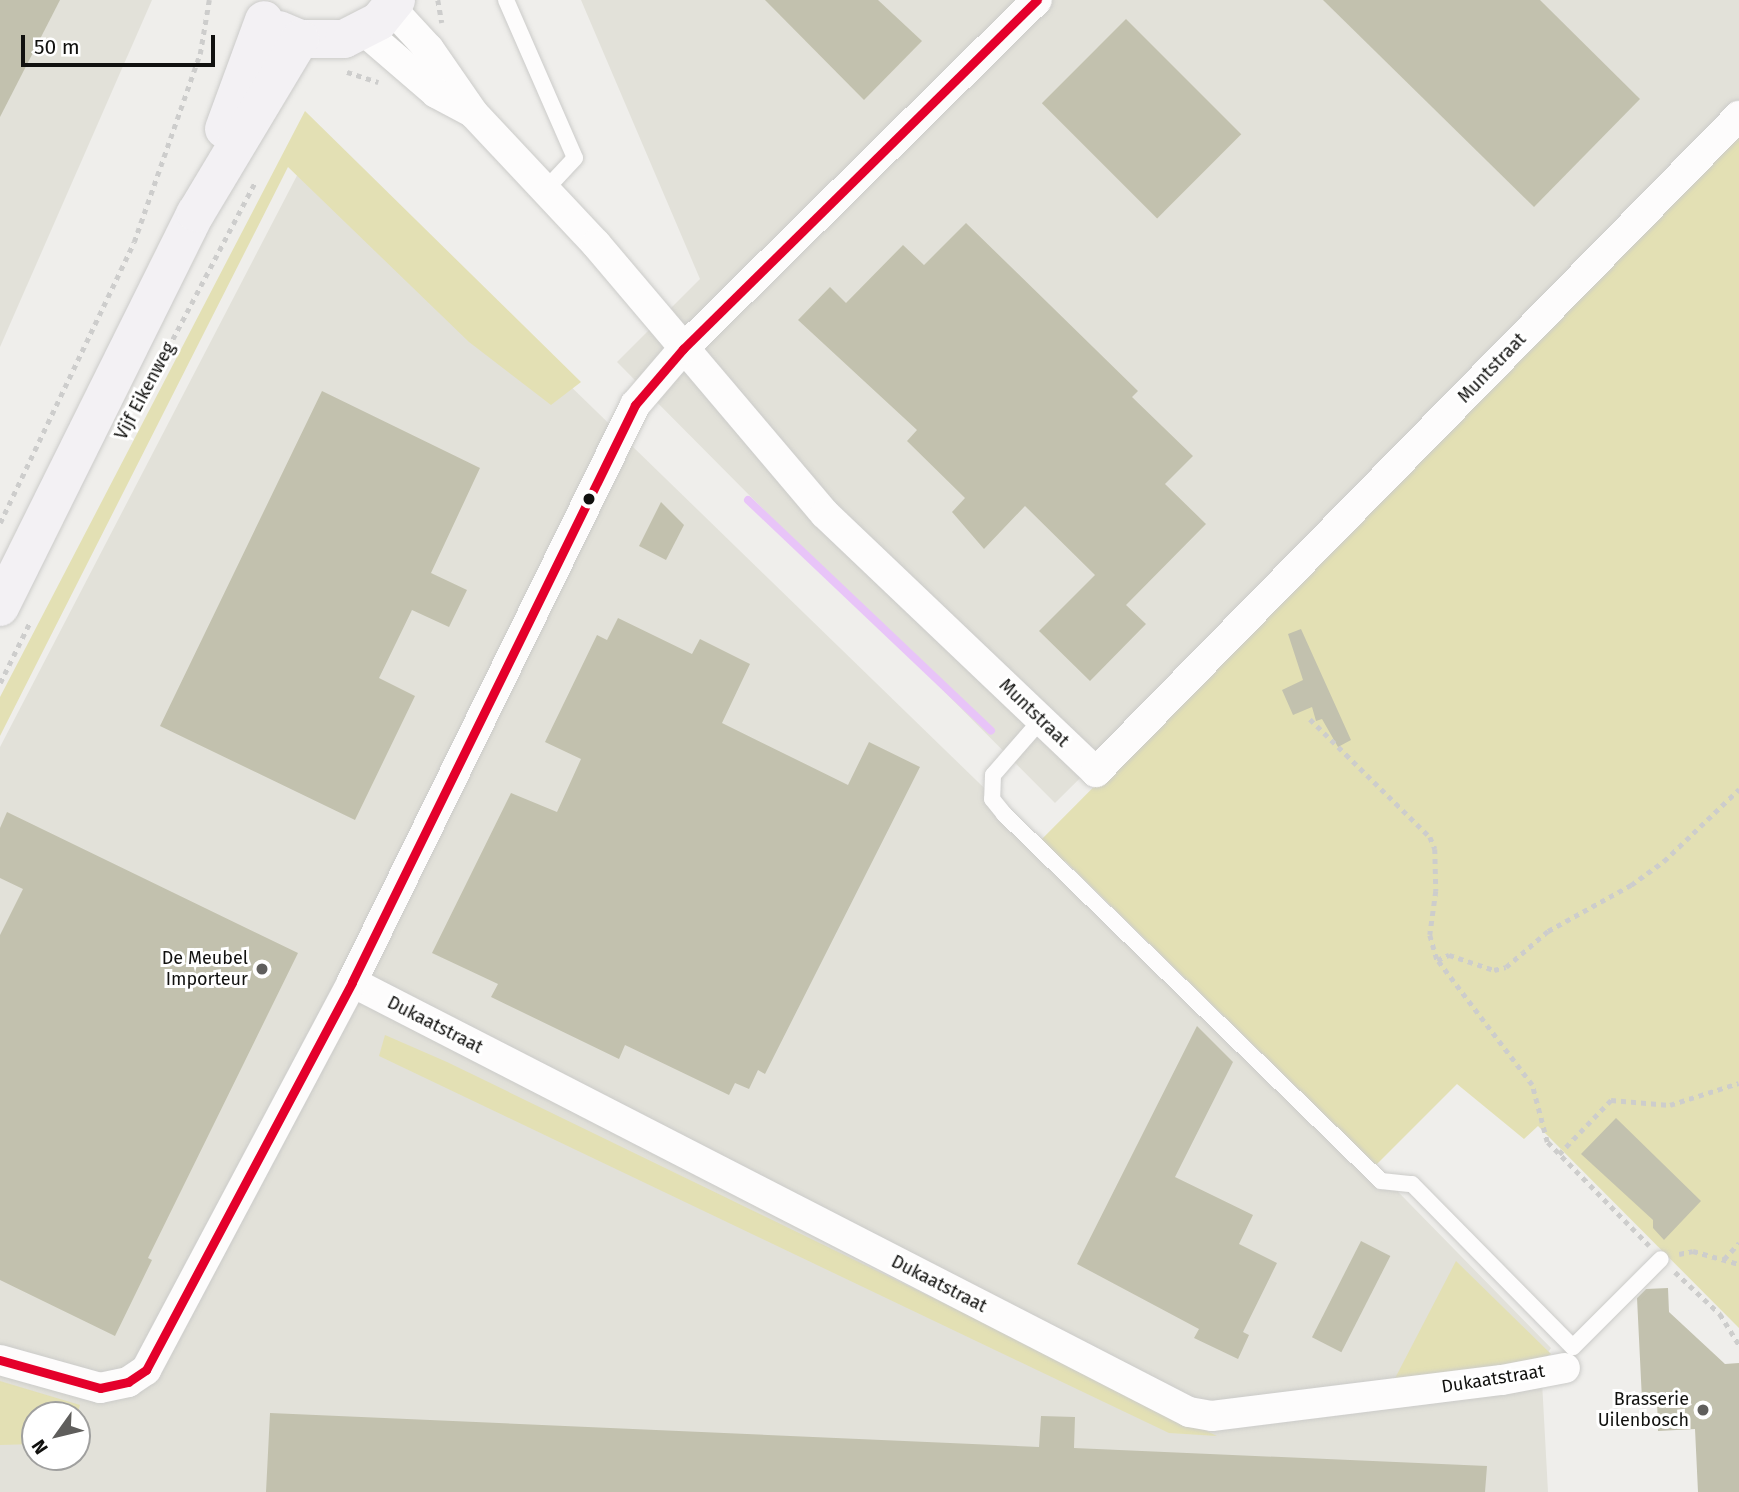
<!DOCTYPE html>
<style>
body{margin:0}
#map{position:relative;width:1739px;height:1492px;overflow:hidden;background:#efeeeb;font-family:"Fira Sans",sans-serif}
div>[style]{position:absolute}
.built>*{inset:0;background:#e2e1d9}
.green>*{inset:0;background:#e3e0b4}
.stream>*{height:8px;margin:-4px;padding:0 4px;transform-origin:4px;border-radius:4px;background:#e8c4f8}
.building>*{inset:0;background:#c2c1ae;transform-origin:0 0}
.path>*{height:4.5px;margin-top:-2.25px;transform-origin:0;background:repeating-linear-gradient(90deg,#cdcdcc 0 5px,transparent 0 10px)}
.roads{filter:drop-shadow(0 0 2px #cbcbc9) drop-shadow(0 0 2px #cbcbc9)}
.service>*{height:16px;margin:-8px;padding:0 8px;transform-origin:8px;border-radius:8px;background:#fdfcfc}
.minor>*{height:30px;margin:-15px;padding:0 15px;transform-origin:15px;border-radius:15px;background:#fdfcfc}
.secondary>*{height:38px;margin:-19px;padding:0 19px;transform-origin:19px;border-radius:19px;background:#f3f1f4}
.bus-1>*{height:9px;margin:-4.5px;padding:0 4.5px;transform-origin:4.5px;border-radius:4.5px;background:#e4002b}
.dots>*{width:19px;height:19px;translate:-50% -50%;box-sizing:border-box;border:4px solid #fff;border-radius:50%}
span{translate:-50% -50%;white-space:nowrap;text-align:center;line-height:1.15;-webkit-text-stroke:6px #fff;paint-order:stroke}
.street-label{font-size:18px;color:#11110f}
.poi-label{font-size:18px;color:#11110f}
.right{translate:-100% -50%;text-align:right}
.north{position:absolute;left:21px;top:1401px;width:70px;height:70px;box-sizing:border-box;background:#fff;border:2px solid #a0a09f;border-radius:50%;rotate:236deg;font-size:19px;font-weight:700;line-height:28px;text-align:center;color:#11110f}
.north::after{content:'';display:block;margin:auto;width:24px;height:32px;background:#5f5e5c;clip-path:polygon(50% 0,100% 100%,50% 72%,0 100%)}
.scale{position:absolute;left:21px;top:35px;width:194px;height:32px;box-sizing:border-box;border:4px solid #11110f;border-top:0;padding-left:9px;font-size:21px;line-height:24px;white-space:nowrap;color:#11110f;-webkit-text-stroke:5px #fff;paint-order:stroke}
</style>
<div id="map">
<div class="built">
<i style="clip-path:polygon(0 0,152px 0,0 347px)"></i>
<i style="clip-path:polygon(581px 0,1739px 0,1739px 124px,1055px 803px,617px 362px,700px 279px)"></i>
<i style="clip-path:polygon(evenodd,316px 139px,1361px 1154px,1551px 1348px,1541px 1363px,1548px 1492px,0 1492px,0 747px,316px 139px,35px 1415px,77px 1415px,77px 1457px,35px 1457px,35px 1415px)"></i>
</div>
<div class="green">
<i style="clip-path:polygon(305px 111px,581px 382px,551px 405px,469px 342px,288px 167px,0 736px,0 697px)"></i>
<i style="clip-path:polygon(1739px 130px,1739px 1328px,1538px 1126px,1524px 1139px,1457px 1084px,1376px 1165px,1065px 861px,1054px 871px,1032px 849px,1583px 295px)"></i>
<i style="clip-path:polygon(385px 1035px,447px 1062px,1217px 1436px,1169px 1433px,379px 1056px)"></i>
<i style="clip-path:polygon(1456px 1261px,1551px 1354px,1529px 1366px,1391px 1386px)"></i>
<i style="clip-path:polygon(0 1381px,80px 1405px,77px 1417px,35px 1415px,35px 1444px,0 1445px)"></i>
</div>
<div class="stream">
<i style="left:748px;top:500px;width:335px;rotate:43.5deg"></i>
</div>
<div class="building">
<i style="clip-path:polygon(0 0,60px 0,0 117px)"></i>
<i style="clip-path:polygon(765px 0,878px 0,922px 41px,864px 100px)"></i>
<i style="clip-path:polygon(1323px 0,1540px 0,1640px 99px,1534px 207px)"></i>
<i style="left:1126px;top:19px;width:163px;height:119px;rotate:45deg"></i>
<i style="clip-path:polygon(966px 223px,1138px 391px,1132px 397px,1193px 456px,1165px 484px,1206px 524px,1126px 605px,1146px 624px,1090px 681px,1039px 631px,1095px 575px,1025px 506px,984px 549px,952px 512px,965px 498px,907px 441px,917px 430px,798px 320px,830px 287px,846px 303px,903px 245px,924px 265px)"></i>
<i style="clip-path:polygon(322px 391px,480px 468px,431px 573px,467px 590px,449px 627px,412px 610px,379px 678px,415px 696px,355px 820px,160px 726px)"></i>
<i style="clip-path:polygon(661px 502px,684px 525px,666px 560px,639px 546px)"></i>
<i style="clip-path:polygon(618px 618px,692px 654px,700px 639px,750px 664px,722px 723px,848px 785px,869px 742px,920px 767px,765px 1074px,758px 1070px,749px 1089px,735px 1083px,729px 1095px,625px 1045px,619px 1059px,491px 997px,498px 984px,432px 953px,511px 793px,557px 812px,581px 759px,545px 742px,597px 635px,607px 640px)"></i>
<i style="clip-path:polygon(1301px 629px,1351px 740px,1338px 747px,1322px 719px,1316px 721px,1312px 707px,1293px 715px,1282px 690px,1303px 680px,1288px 634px)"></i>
<i style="clip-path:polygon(7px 812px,298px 953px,148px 1258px,152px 1260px,115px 1336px,0 1280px,0 935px,23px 889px,0 878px,0 828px)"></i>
<i style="clip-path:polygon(1197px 1026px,1233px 1062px,1175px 1177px,1253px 1215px,1239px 1244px,1277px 1263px,1243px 1332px,1249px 1335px,1238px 1359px,1194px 1338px,1199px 1329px,1077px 1264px)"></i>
<i style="clip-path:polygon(1616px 1118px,1701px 1201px,1664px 1240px,1653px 1228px,1653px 1220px,1581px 1154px)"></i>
<i style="left:1361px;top:1241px;width:33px;height:108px;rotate:27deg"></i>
<i style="clip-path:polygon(1668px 1288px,1669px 1312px,1725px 1364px,1739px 1363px,1739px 1492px,1698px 1492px,1695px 1429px,1658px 1431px,1657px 1399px,1642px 1400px,1637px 1298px,1646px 1289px)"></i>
<i style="clip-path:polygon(270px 1413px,1039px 1447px,1041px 1416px,1075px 1417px,1074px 1448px,1487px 1466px,1485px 1492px,266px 1492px)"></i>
</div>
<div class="path">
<i style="left:438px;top:0;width:23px;rotate:80deg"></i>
<i style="left:347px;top:72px;width:33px;rotate:18deg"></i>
<i style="left:168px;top:348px;width:187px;rotate:-62.3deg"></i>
<i style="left:0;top:523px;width:311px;rotate:-64.5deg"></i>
<i style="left:134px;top:242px;width:199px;rotate:-70.7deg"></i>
<i style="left:200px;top:54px;width:55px;rotate:-80.5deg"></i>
<i style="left:0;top:683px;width:66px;rotate:-63.8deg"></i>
<i style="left:1310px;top:719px;width:168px;rotate:44.5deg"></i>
<i style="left:1430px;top:837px;width:13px;rotate:67deg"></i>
<i style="left:1435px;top:849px;width:42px;rotate:88.6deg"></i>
<i style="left:1436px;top:891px;width:44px;rotate:97.8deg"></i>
<i style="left:1430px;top:935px;width:26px;rotate:74deg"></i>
<i style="left:1559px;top:1154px;width:75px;rotate:-46.1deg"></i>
<i style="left:1611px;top:1100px;width:59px;rotate:4.8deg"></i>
<i style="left:1670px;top:1105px;width:72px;rotate:-17.7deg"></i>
<i style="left:1649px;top:1246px;width:146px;rotate:-134.4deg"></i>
<i style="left:1547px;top:1142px;width:59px;rotate:-104.7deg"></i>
<i style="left:1532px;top:1085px;width:157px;rotate:-127.2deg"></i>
<i style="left:1437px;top:960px;width:13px;rotate:-23deg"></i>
<i style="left:1449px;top:955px;width:47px;rotate:18.4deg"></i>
<i style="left:1494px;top:970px;width:12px;rotate:-14deg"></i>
<i style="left:1506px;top:967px;width:55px;rotate:-40.6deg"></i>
<i style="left:1548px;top:931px;width:95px;rotate:-29deg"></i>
<i style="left:1631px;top:885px;width:41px;rotate:-36deg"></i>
<i style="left:1664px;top:861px;width:104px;rotate:-43.8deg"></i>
<i style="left:1679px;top:1254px;width:14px;rotate:-12deg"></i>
<i style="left:1693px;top:1251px;width:48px;rotate:15.8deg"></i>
<i style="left:1724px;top:1259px;width:22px;rotate:-47deg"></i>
<i style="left:1675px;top:1272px;width:62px;rotate:43deg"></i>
<i style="left:1720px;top:1314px;width:36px;rotate:58deg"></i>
</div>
<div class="roads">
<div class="service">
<i style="left:506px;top:0;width:172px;rotate:66.4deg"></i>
<i style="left:575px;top:158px;width:42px;rotate:133.1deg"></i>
<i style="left:1041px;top:720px;width:73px;rotate:131.1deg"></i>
<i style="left:993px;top:775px;width:24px;rotate:92deg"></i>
<i style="left:992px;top:799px;width:19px;rotate:51deg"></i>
<i style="left:1004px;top:814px;width:526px;rotate:44.23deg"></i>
<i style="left:1381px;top:1181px;width:31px;rotate:6deg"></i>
<i style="left:1412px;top:1184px;width:229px;rotate:45.4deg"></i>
<i style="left:1573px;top:1347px;width:124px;rotate:-45deg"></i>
</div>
<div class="minor">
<i style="left:391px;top:8px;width:56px;rotate:47.2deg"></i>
<i style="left:429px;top:49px;width:79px;rotate:55.3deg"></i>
<i style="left:474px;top:114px;width:178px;rotate:46.8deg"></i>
<i style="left:596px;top:244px;width:354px;rotate:49.7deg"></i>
<i style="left:825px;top:514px;width:374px;rotate:43.6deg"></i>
<i style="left:1096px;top:772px;width:919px;rotate:-45.57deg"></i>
<i style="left:364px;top:31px;width:95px;rotate:40.7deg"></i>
<i style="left:436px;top:93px;width:40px;rotate:28deg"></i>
<i style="left:352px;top:982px;width:941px;rotate:27.19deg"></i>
<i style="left:1189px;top:1412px;width:23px;rotate:10deg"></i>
<i style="left:1212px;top:1416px;width:292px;rotate:-7.1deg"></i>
<i style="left:1502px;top:1380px;width:64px;rotate:-10.8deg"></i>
<i style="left:0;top:1360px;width:104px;rotate:15.6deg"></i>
<i style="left:100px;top:1388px;width:29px;rotate:-12deg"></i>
<i style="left:128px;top:1382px;width:22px;rotate:-34deg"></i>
<i style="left:146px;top:1370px;width:439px;rotate:-62deg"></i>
<i style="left:352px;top:982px;width:643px;rotate:-63.87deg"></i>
<i style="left:635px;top:405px;width:74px;rotate:-49.4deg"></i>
<i style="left:683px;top:349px;width:497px;rotate:-44.6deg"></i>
</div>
<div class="secondary">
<i style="left:279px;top:30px;width:23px;rotate:23deg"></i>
<i style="left:300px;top:39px;width:44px"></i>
<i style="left:344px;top:39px;width:39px;rotate:-27deg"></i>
<i style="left:379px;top:21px;width:27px;rotate:-51deg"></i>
<i style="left:224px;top:129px;width:116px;rotate:-69.8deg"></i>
<i style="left:0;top:607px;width:440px;rotate:-63.6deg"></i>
<i style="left:196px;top:213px;width:203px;rotate:-59.1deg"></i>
</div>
</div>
<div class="bus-1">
<i style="left:0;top:1360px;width:104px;rotate:15.6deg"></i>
<i style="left:100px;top:1388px;width:29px;rotate:-12deg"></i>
<i style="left:128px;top:1382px;width:22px;rotate:-34deg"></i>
<i style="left:146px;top:1370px;width:439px;rotate:-62deg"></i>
<i style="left:352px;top:982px;width:643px;rotate:-63.87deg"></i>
<i style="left:635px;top:405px;width:74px;rotate:-49.4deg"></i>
<i style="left:683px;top:349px;width:497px;rotate:-44.6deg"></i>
</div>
<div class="dots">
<i style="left:589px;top:499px;background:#11110f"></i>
<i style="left:262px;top:969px;background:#5f5e5c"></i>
<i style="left:1703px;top:1410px;background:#5f5e5c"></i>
</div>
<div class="street-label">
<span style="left:1492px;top:368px;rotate:-46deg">Muntstraat</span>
<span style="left:145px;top:391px;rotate:-62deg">Vijf Eikenweg</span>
<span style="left:1034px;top:713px;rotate:44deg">Muntstraat</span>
<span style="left:435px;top:1025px;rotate:27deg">Dukaatstraat</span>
<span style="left:939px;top:1284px;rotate:27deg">Dukaatstraat</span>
<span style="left:1493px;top:1379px;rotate:-9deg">Dukaatstraat</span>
</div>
<div class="poi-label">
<span class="right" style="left:248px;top:969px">De Meubel<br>Importeur</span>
<span class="right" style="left:1689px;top:1410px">Brasserie<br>Uilenbosch</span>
</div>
<div class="north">N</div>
<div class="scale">50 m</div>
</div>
